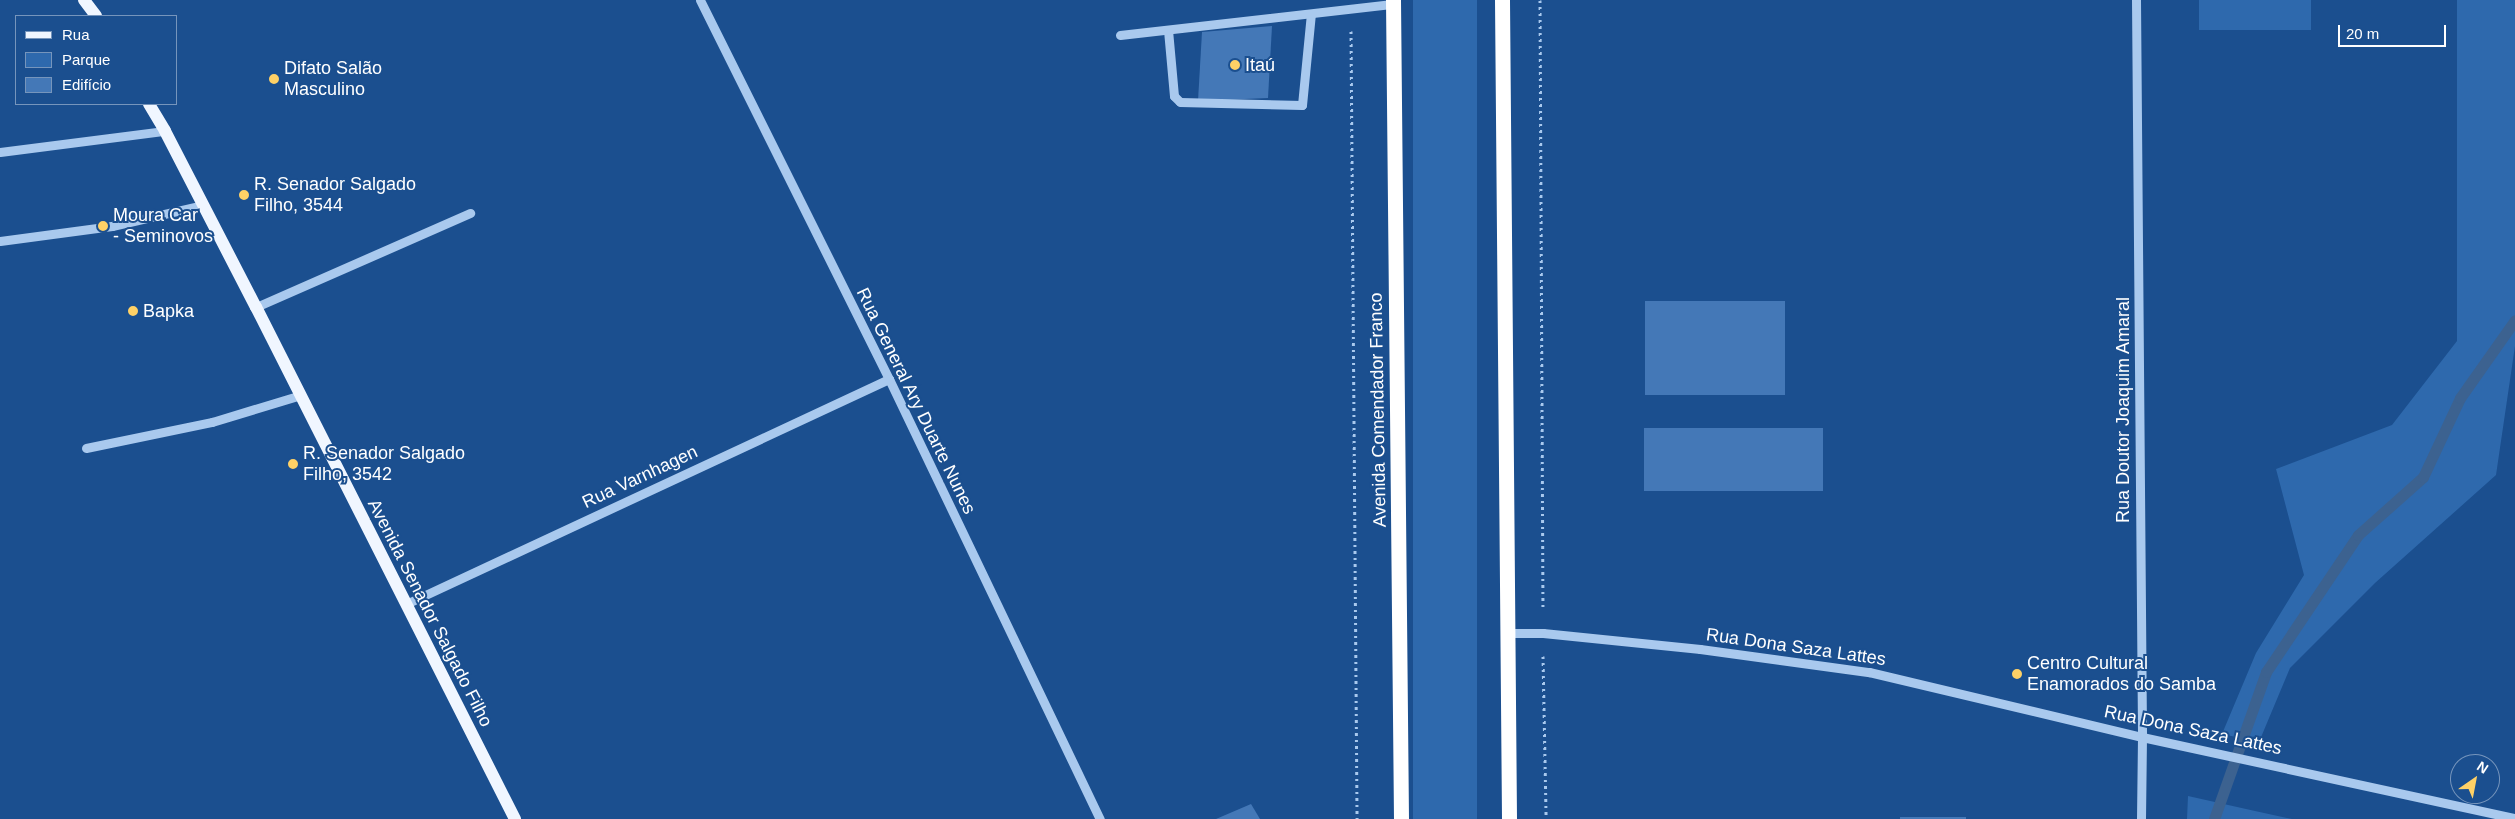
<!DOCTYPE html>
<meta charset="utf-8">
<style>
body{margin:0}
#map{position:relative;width:2515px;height:819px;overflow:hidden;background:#1b4f8f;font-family:Helvetica,sans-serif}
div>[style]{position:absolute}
.green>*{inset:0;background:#2e69ad;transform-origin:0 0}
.stream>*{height:11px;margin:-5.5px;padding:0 5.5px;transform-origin:5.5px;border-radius:5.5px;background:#3c6290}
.building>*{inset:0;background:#4478b7;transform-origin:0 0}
.path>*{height:3px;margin-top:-1.5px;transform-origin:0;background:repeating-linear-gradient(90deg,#a9c9ee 0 2.5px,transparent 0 6.5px)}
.minor>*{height:9px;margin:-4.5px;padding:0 4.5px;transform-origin:4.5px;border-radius:4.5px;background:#a9c9ee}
.major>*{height:12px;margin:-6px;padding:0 6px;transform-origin:6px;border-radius:6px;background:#f0f6ff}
.highway>*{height:15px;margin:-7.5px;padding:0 7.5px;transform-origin:7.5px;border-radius:7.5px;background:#fff}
.dots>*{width:14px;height:14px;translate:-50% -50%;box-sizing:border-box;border:2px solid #1b4f8f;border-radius:50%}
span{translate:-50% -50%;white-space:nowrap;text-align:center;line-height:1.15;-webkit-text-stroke:4px #1b4f8f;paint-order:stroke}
.poi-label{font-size:18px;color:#fff}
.left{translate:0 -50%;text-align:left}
.street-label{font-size:18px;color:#fff}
.legend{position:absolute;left:15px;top:15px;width:162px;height:90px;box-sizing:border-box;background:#1b4f8f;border:1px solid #7695bc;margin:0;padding:6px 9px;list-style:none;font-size:15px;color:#fff}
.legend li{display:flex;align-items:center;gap:10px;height:25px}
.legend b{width:25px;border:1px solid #7695bc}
.north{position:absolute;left:2450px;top:754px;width:50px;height:50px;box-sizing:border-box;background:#1b4f8f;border:1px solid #7695bc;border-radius:50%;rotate:33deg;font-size:14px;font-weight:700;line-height:20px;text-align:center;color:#fff}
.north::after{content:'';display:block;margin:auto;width:18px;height:22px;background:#ffd166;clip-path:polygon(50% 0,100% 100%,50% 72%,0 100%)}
.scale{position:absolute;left:2338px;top:25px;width:108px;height:22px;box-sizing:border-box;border:2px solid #fff;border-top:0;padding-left:6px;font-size:15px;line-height:18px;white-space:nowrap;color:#fff;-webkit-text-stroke:4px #1b4f8f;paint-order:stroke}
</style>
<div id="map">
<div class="green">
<i style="left:1413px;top:0;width:64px;height:819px"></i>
<i style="left:2199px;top:0;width:112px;height:30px"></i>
<i style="clip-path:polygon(2457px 0,2515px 0,2515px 346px,2496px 475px,2375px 583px,2290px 668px,2259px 742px,2222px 734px,2256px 653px,2304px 575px,2276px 469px,2392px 425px,2457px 341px)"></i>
<i style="clip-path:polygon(2188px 796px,2255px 811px,2292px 819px,2187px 819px)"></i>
</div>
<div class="stream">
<i style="left:2214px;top:819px;width:156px;rotate:-70.5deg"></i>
<i style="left:2266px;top:672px;width:165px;rotate:-56.1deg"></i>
<i style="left:2358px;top:535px;width:87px;rotate:-41.7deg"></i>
<i style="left:2423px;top:477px;width:87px;rotate:-64.9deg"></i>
<i style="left:2460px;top:398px;width:95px;rotate:-54.8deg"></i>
</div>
<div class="building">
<i style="clip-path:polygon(1272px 26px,1268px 98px,1198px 101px,1202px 32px)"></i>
<i style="left:1645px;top:301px;width:140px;height:94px"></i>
<i style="left:1644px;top:428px;width:179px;height:63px"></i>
<i style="clip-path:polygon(1251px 804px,1260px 819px,1216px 819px)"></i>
<i style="left:1900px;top:817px;width:66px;height:2px"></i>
</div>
<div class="path">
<i style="left:1540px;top:0;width:609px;rotate:89.72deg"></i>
<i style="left:1351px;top:31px;width:788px;rotate:89.56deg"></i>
<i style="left:1543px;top:656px;width:163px;rotate:88.9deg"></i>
</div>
<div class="minor">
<i style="left:700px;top:0;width:424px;rotate:63.5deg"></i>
<i style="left:889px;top:379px;width:488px;rotate:64.4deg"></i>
<i style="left:2136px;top:0;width:737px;rotate:89.53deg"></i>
<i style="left:2142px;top:737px;width:82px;rotate:90.7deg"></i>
<i style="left:1168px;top:30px;width:66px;rotate:84.8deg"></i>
<i style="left:1174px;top:96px;width:8px;rotate:45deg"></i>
<i style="left:1180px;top:102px;width:122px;rotate:1.4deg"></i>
<i style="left:1302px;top:105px;width:91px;rotate:-84.4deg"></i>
<i style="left:1120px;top:35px;width:275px;rotate:-6.5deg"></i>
<i style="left:0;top:152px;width:166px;rotate:-7.3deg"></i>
<i style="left:0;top:241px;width:113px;rotate:-7.6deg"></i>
<i style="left:112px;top:226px;width:93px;rotate:-13deg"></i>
<i style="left:256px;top:307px;width:234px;rotate:-23.7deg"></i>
<i style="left:86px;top:448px;width:129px;rotate:-11.7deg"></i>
<i style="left:212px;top:422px;width:93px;rotate:-16.9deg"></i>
<i style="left:406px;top:604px;width:533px;rotate:-24.98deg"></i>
<i style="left:1507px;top:633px;width:36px"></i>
<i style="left:1543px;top:633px;width:158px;rotate:5.8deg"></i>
<i style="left:1700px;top:649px;width:171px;rotate:7.8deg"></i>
<i style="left:1869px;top:672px;width:281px;rotate:13.4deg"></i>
<i style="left:2142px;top:737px;width:382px;rotate:12.3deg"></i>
</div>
<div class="major">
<i style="left:84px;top:0;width:20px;rotate:53deg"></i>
<i style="left:149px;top:104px;width:31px;rotate:59deg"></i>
<i style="left:165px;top:131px;width:198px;rotate:62.7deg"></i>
<i style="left:256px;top:307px;width:574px;rotate:63.17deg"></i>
</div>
<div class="highway">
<i style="left:1393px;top:0;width:819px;rotate:89.44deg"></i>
<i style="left:1502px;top:0;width:819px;rotate:89.51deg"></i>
</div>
<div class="dots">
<i style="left:1235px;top:65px;background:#ffd166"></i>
<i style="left:274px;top:79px;background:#ffd166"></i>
<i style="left:244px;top:195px;background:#ffd166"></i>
<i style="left:103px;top:226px;background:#ffd166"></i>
<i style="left:133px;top:311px;background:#ffd166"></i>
<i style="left:293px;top:464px;background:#ffd166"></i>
<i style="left:2017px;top:674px;background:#ffd166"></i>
</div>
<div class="poi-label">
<span class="left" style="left:1245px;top:65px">Itaú</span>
<span class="left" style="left:284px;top:79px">Difato Salão<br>Masculino</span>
<span class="left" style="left:254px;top:195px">R. Senador Salgado<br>Filho, 3544</span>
<span class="left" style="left:113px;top:226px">Moura Car<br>- Seminovos</span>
<span class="left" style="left:143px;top:311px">Bapka</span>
<span class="left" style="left:303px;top:464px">R. Senador Salgado<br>Filho, 3542</span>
<span class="left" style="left:2027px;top:674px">Centro Cultural<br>Enamorados do Samba</span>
</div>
<div class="street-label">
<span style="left:916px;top:401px;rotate:64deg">Rua General Ary Duarte Nunes</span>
<span style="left:1378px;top:410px;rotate:-91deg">Avenida Comendador Franco</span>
<span style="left:2123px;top:410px;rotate:-90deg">Rua Doutor Joaquim Amaral</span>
<span style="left:640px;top:477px;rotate:-25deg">Rua Varnhagen</span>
<span style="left:430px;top:613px;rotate:63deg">Avenida Senador Salgado Filho</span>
<span style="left:1796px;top:647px;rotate:8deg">Rua Dona Saza Lattes</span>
<span style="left:2193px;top:730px;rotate:12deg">Rua Dona Saza Lattes</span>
</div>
<ul class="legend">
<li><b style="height:6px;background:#f0f6ff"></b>Rua</li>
<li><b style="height:14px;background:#2e69ad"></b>Parque</li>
<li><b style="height:14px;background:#4478b7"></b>Edifício</li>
</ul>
<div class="north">N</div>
<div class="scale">20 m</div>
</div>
